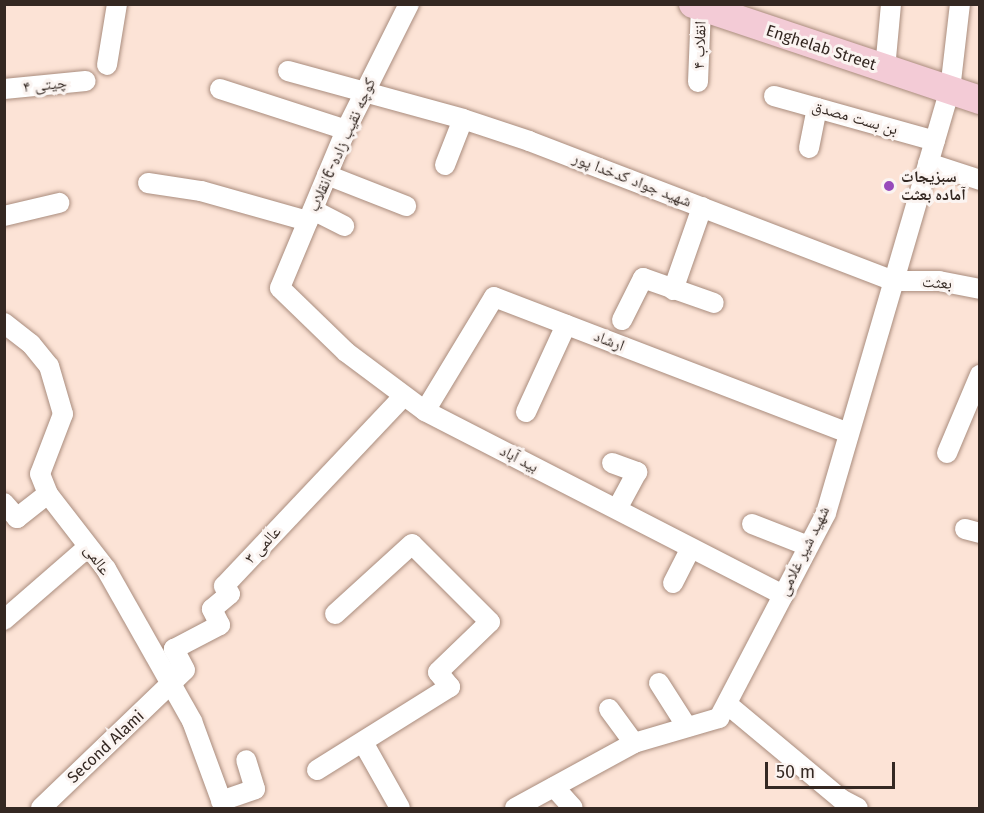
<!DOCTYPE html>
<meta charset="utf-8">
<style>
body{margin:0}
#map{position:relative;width:984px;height:813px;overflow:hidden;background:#fce3d6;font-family:"Fira Sans","Noto Naskh Arabic",sans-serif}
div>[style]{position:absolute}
.roads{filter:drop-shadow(0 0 2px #a98c7d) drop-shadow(0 0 2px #a98c7d)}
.minor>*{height:20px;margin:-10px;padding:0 10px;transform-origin:10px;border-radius:10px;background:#fff}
.secondary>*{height:28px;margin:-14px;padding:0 14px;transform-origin:14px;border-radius:14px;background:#f3cbd6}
.dots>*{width:16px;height:16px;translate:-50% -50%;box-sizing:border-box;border:3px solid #fbf4f1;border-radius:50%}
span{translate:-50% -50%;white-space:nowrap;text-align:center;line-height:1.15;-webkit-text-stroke:6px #fbf4f1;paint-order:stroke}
.street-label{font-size:16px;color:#342822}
.poi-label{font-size:16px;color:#342822;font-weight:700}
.left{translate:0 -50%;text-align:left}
.frame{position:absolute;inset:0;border:6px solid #342822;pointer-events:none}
.scale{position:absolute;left:765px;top:762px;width:130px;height:27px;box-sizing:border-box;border:3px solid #342822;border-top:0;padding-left:8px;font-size:18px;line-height:21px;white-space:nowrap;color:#342822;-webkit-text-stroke:4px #fbf4f1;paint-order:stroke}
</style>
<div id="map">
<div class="roads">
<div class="minor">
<i style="left:409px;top:4px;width:141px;rotate:116.6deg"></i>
<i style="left:346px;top:130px;width:171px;rotate:112.7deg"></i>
<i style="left:280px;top:288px;width:92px;rotate:44.1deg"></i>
<i style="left:346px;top:352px;width:99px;rotate:36.8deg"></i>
<i style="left:425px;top:411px;width:403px;rotate:27.2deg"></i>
<i style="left:107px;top:65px;width:62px;rotate:-80.7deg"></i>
<i style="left:885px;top:69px;width:65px;rotate:-84.7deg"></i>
<i style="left:288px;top:71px;width:181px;rotate:15.3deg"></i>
<i style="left:463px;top:119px;width:70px;rotate:18.4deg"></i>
<i style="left:529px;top:141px;width:391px;rotate:21deg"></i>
<i style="left:894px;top:281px;width:45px"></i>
<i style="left:939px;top:281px;width:42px;rotate:11deg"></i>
<i style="left:698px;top:82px;width:75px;rotate:-87.7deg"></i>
<i style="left:4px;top:89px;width:82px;rotate:-5.6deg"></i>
<i style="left:220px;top:89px;width:133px;rotate:18deg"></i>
<i style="left:774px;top:96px;width:167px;rotate:15.6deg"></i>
<i style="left:809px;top:148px;width:41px;rotate:-78.7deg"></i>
<i style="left:928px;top:163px;width:55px;rotate:18.1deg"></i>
<i style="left:445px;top:165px;width:49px;rotate:-68.6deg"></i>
<i style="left:327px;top:175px;width:85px;rotate:21.4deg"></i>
<i style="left:148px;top:183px;width:54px;rotate:8.6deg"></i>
<i style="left:201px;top:191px;width:111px;rotate:15.7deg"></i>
<i style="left:313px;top:210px;width:35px;rotate:27deg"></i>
<i style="left:4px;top:216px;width:57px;rotate:-13.3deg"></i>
<i style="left:673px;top:290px;width:88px;rotate:-70.7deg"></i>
<i style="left:622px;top:320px;width:47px;rotate:-63.4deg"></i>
<i style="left:643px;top:278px;width:75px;rotate:19.4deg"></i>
<i style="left:4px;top:323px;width:34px;rotate:38deg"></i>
<i style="left:31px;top:344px;width:28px;rotate:51deg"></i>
<i style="left:49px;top:366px;width:50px;rotate:73.7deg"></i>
<i style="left:63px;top:414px;width:64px;rotate:111deg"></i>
<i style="left:40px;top:474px;width:22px;rotate:68deg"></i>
<i style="left:48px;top:494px;width:95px;rotate:52.3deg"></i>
<i style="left:106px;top:569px;width:175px;rotate:60.5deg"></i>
<i style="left:192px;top:721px;width:93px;rotate:69.8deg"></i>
<i style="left:425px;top:411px;width:133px;rotate:-58.8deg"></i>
<i style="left:494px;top:297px;width:380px;rotate:21deg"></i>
<i style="left:526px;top:412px;width:96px;rotate:-65.3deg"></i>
<i style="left:947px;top:453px;width:85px;rotate:-67.1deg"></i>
<i style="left:612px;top:463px;width:27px;rotate:20deg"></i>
<i style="left:637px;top:472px;width:42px;rotate:118.4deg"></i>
<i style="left:4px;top:503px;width:20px;rotate:49deg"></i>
<i style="left:17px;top:518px;width:39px;rotate:-38deg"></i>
<i style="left:752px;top:524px;width:60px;rotate:21.4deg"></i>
<i style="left:965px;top:529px;width:16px;rotate:15deg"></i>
<i style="left:673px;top:583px;width:39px;rotate:-63deg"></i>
<i style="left:4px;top:620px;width:111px;rotate:-41deg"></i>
<i style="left:659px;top:683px;width:52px;rotate:57.5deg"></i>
<i style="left:727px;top:704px;width:148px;rotate:39.8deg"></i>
<i style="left:841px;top:799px;width:19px;rotate:28deg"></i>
<i style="left:609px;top:709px;width:42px;rotate:53.7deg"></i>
<i style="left:364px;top:744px;width:73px;rotate:60.6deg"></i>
<i style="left:317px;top:770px;width:157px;rotate:-32deg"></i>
<i style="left:450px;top:687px;width:19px;rotate:-129deg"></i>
<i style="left:438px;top:672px;width:72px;rotate:-43.9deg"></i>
<i style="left:490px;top:622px;width:110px;rotate:-135deg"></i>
<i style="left:412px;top:544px;width:104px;rotate:137.7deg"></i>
<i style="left:554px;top:787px;width:28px;rotate:48deg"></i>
<i style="left:221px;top:801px;width:36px;rotate:-19deg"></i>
<i style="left:255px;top:789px;width:30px;rotate:-107deg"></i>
<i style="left:41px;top:808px;width:199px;rotate:-43.8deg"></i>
<i style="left:185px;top:670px;width:24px;rotate:-118deg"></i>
<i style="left:174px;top:649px;width:52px;rotate:-27.6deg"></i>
<i style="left:220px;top:625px;width:18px;rotate:-117deg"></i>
<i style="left:212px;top:609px;width:23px;rotate:-40deg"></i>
<i style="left:230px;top:594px;width:10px;rotate:-127deg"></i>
<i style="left:224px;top:586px;width:260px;rotate:-46.6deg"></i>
<i style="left:515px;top:808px;width:136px;rotate:-28.6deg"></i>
<i style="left:634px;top:743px;width:89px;rotate:-16.4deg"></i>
<i style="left:719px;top:718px;width:231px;rotate:-62.4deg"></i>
<i style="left:826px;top:513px;width:441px;rotate:-73.7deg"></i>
<i style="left:950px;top:90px;width:87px;rotate:-83.4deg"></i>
</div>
<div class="secondary">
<i style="left:693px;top:4px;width:303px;rotate:18.5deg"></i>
</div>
</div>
<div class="dots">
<i style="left:889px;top:186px;background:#984abb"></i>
</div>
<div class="street-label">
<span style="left:700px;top:45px;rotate:-88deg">انقلاب ۴</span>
<span style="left:821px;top:48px;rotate:18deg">Enghelab Street</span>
<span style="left:45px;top:85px;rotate:-6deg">چیتی ۴</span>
<span style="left:855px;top:118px;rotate:16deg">بن بست مصدق</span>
<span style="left:342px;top:145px;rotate:-66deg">کوچه نقیب زاده-6انقلاب</span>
<span style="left:632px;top:180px;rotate:21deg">شهید جواد کدخدا پور</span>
<span style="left:937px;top:283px;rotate:4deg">بعثت</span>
<span style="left:609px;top:341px;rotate:21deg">ارشاد</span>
<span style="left:519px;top:459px;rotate:27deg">بید آباد</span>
<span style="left:263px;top:545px;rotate:-47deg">عالمی ۳</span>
<span style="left:804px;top:551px;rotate:-64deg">شهید شیر غلامی</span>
<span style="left:97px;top:560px;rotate:55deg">عالمی</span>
<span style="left:106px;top:747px;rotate:-43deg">Second Alami</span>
</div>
<div class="poi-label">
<span class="left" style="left:901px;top:186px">سبزیجات<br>آماده بعثت</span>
</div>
<div class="frame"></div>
<div class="scale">50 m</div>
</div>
